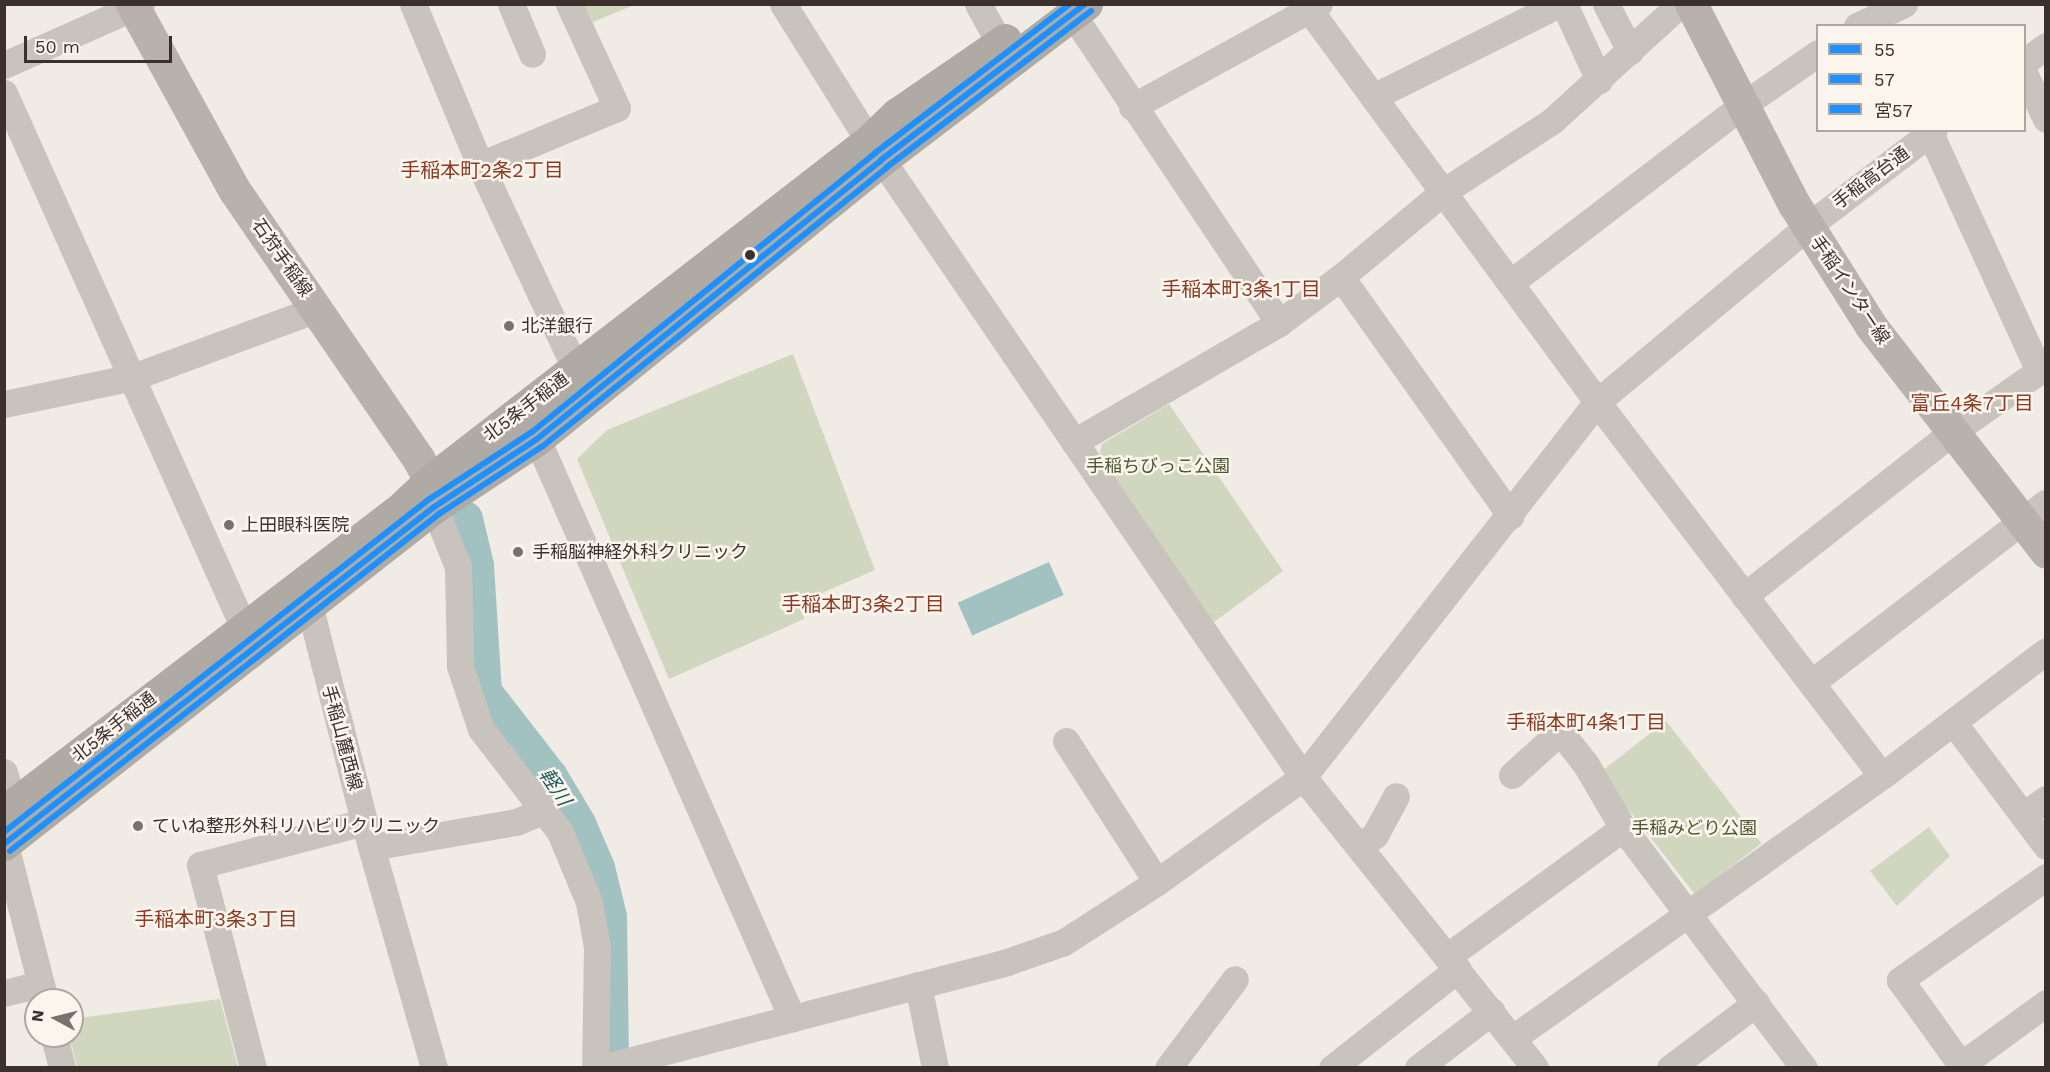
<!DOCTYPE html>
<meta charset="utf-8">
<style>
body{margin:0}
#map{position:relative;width:2050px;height:1072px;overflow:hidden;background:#f0ebe5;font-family:"Work Sans","Noto Sans JP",sans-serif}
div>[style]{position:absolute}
.green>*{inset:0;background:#d1d6bf;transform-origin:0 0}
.water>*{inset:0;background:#a1c2c1;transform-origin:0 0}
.river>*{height:36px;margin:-18px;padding:0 18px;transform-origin:18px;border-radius:18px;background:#a1c2c1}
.minor>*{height:27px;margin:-13.5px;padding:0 13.5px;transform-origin:13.5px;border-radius:13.5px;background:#c9c3be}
.major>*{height:33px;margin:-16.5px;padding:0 16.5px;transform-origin:16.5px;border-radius:16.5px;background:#b8b1ad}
.highway>*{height:33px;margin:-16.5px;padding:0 16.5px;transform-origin:16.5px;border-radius:16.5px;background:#afaaa4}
.bus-1>*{height:6px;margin:-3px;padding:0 3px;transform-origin:3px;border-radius:3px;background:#1e90ff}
.bus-2>*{height:6px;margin:-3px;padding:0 3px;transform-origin:3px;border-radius:3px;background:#1e90ff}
.bus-3>*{height:6px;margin:-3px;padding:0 3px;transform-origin:3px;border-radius:3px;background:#1e90ff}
.dots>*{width:16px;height:16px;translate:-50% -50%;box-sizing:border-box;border:3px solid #fbf5ee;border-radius:50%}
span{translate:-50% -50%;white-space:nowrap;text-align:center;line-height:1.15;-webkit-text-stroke:5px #fbf5ee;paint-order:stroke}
.street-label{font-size:18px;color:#3b302b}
.poi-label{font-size:18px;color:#3b302b}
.left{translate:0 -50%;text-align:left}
.park-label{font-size:18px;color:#4a5a2e}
.neighbourhood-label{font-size:20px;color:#8c3b22}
.water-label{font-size:20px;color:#1f5a5e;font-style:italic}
.frame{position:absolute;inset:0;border:6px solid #3b302b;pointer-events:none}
.legend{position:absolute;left:1816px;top:24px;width:210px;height:108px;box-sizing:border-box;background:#fbf5ee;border:2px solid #aea6a0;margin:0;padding:8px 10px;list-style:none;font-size:18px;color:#3b302b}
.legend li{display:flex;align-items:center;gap:12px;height:30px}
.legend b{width:30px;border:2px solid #aea6a0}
.north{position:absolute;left:24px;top:988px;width:60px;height:60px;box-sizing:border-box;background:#fbf5ee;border:2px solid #aea6a0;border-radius:50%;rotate:277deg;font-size:16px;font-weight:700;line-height:24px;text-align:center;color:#3b302b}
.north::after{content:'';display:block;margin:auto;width:21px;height:27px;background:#7a716c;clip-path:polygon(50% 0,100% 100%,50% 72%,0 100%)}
.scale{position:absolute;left:24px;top:36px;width:148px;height:27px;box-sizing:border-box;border:3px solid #3b302b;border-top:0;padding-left:8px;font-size:18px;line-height:21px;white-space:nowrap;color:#3b302b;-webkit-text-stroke:4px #fbf5ee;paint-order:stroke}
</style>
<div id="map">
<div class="green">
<i style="clip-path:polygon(584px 5px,634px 5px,593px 22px)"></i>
<i style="clip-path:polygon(793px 354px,875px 570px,803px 601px,804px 619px,669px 679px,577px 459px,607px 430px)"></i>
<i style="clip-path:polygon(1169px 404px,1283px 571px,1214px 622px,1098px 459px,1102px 444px)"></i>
<i style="left:1666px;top:721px;width:155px;height:84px;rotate:52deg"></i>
<i style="clip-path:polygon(1929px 827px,1950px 856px,1897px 906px,1870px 871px)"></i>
<i style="clip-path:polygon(220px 999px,238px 1067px,77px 1067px,69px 1036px,72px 1036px,72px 1019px)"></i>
</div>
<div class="water">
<i style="left:1049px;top:562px;width:36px;height:100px;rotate:66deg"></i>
</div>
<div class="river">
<i style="left:465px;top:519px;width:48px;rotate:76.8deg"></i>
<i style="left:476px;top:566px;width:126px;rotate:86.4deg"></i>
<i style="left:484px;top:692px;width:108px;rotate:52.2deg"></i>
<i style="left:550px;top:777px;width:55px;rotate:59.2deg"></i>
<i style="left:578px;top:824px;width:48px;rotate:66.6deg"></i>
<i style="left:597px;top:868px;width:50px;rotate:76.2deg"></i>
<i style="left:609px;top:917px;width:151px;rotate:89.2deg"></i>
</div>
<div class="minor">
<i style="left:413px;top:4px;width:174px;rotate:67.4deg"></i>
<i style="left:480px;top:165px;width:226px;rotate:64.9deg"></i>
<i style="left:511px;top:4px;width:54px;rotate:67.2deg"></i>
<i style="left:783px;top:4px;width:162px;rotate:57.9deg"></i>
<i style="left:869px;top:141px;width:770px;rotate:55.69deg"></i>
<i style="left:1303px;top:777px;width:372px;rotate:51.4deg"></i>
<i style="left:978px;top:4px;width:46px;rotate:61.2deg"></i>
<i style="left:1305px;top:4px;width:494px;rotate:53.7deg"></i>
<i style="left:1597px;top:402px;width:470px;rotate:52.7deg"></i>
<i style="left:1564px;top:4px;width:84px;rotate:65.3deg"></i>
<i style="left:1606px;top:4px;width:53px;rotate:62.9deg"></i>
<i style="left:1073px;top:15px;width:371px;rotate:56.2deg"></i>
<i style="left:1857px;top:26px;width:52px;rotate:-25.1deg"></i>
<i style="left:2024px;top:62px;width:27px;rotate:-36deg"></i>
<i style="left:4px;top:65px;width:150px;rotate:-24deg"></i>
<i style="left:2024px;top:73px;width:51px;rotate:64.4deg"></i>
<i style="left:4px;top:93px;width:584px;rotate:65.85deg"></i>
<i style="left:1373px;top:97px;width:208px;rotate:-26.6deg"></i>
<i style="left:1132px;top:107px;width:213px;rotate:-28.8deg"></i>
<i style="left:1930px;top:133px;width:262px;rotate:65.4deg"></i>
<i style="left:480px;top:165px;width:148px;rotate:-22.6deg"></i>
<i style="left:617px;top:108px;width:115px;rotate:-114.8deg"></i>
<i style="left:1341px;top:277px;width:293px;rotate:54.6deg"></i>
<i style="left:1510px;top:283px;width:293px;rotate:-37.4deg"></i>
<i style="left:1743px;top:105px;width:91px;rotate:-34.7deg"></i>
<i style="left:4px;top:404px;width:132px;rotate:-11.8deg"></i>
<i style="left:133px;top:377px;width:196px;rotate:-20.3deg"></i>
<i style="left:537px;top:439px;width:633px;rotate:66.23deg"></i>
<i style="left:1074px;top:442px;width:237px;rotate:-30.1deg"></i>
<i style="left:1279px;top:323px;width:77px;rotate:-36.6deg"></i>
<i style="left:1341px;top:277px;width:133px;rotate:-39.8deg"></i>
<i style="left:1443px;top:192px;width:130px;rotate:-33.1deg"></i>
<i style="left:1552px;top:121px;width:173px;rotate:-42.4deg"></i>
<i style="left:434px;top:507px;width:65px;rotate:68.2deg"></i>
<i style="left:458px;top:567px;width:99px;rotate:88.8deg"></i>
<i style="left:460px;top:666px;width:66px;rotate:71.6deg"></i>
<i style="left:481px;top:729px;width:130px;rotate:52.5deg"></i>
<i style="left:560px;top:832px;width:76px;rotate:67.5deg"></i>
<i style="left:589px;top:902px;width:46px;rotate:79.9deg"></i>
<i style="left:597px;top:947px;width:121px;rotate:90.9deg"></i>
<i style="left:305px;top:588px;width:241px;rotate:75.8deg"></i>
<i style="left:364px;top:822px;width:256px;rotate:74.1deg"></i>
<i style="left:1744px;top:596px;width:267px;rotate:-38.2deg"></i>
<i style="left:1954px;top:431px;width:113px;rotate:-35.2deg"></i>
<i style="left:1811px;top:683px;width:296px;rotate:-37.5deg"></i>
<i style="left:1953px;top:722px;width:155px;rotate:53.1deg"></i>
<i style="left:1066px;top:741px;width:168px;rotate:57.2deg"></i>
<i style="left:4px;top:772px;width:33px;rotate:74deg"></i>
<i style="left:1512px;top:775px;width:57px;rotate:-42.1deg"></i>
<i style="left:1554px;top:737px;width:12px;rotate:9deg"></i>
<i style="left:1566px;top:739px;width:31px;rotate:52deg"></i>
<i style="left:1585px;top:763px;width:75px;rotate:59.7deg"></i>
<i style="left:2023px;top:815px;width:28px;rotate:-35deg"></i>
<i style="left:4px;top:841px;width:164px;rotate:75.5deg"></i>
<i style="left:371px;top:847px;width:147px;rotate:-9.8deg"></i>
<i style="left:516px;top:822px;width:32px;rotate:-22deg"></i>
<i style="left:1360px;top:847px;width:19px;rotate:-39deg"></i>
<i style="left:1375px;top:835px;width:44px;rotate:-61.7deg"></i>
<i style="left:2046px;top:877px;width:179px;rotate:144.8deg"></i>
<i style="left:1900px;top:980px;width:105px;rotate:54.3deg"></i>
<i style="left:1961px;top:1065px;width:105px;rotate:-36.1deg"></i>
<i style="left:1448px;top:956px;width:217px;rotate:-36.2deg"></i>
<i style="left:1623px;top:828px;width:301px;rotate:53deg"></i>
<i style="left:918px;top:985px;width:85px;rotate:78.4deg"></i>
<i style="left:4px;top:993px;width:38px;rotate:-14deg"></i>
<i style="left:54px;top:1036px;width:33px;rotate:76deg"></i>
<i style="left:1513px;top:1038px;width:453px;rotate:-35.4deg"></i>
<i style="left:1882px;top:776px;width:206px;rotate:-37.3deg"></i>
<i style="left:253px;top:1068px;width:210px;rotate:-104.6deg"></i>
<i style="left:200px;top:865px;width:170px;rotate:-14.7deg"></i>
<i style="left:601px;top:1068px;width:420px;rotate:-14.6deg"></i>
<i style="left:1007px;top:962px;width:60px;rotate:-19.3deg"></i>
<i style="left:1064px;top:942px;width:111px;rotate:-32.8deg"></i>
<i style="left:1157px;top:882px;width:180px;rotate:-35.7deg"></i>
<i style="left:1303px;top:777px;width:477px;rotate:-51.9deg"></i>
<i style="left:1597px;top:402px;width:275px;rotate:-39.8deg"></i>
<i style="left:1808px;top:226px;width:158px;rotate:-37.3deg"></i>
<i style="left:1168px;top:1068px;width:111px;rotate:-53deg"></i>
<i style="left:1332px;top:1068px;width:160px;rotate:-38.2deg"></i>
<i style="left:1418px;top:1068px;width:93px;rotate:-37.6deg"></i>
<i style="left:1670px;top:1068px;width:108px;rotate:-37.1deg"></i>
</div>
<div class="major">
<i style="left:132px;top:4px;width:213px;rotate:61.2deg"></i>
<i style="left:235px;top:191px;width:324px;rotate:55.6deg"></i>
<i style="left:418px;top:458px;width:26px;rotate:62deg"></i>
<i style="left:430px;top:481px;width:26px;rotate:81deg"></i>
<i style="left:1691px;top:4px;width:225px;rotate:62.8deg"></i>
<i style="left:1794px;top:204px;width:144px;rotate:57.7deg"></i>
<i style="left:1871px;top:326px;width:286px;rotate:52.2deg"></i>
</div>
<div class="highway">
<i style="left:4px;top:812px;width:494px;rotate:-37.4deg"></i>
<i style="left:397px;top:512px;width:45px;rotate:-43.2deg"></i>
<i style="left:430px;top:481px;width:555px;rotate:-37.76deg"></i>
<i style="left:869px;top:141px;width:39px;rotate:-44deg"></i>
<i style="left:897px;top:114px;width:131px;rotate:-34.4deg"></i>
<i style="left:4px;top:844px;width:546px;rotate:-38.09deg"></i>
<i style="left:434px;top:507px;width:123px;rotate:-33.4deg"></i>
<i style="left:537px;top:439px;width:443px;rotate:-39deg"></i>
<i style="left:881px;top:160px;width:258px;rotate:-37.3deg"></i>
</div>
<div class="bus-1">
<i style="left:4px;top:844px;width:546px;rotate:-38.09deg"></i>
<i style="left:434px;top:507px;width:123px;rotate:-33.4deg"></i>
<i style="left:537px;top:439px;width:443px;rotate:-39deg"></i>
<i style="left:881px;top:160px;width:257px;rotate:-37.4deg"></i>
</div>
<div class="bus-2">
<i style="left:10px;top:851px;width:546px;rotate:-38.15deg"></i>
<i style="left:439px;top:514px;width:124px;rotate:-33.2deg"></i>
<i style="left:543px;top:446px;width:443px;rotate:-39deg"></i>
<i style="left:887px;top:167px;width:257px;rotate:-37.4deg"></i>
</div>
<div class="bus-3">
<i style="left:4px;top:832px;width:539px;rotate:-38.06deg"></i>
<i style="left:428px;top:500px;width:124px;rotate:-33.2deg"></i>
<i style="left:532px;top:432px;width:442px;rotate:-39.1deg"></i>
<i style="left:875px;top:153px;width:245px;rotate:-37.4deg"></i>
</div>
<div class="dots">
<i style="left:750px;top:255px;background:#3b302b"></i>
<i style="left:509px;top:326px;background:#7a716c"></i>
<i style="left:229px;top:525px;background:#7a716c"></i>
<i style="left:518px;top:552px;background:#7a716c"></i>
<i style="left:138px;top:826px;background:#7a716c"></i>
</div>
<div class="street-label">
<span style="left:1871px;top:178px;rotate:-37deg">手稲高台通</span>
<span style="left:282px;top:258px;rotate:55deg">石狩手稲線</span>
<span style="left:1850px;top:290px;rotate:56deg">手稲インター線</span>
<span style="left:526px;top:407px;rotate:-37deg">北5条手稲通</span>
<span style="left:114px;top:727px;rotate:-38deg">北5条手稲通</span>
<span style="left:342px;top:738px;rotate:75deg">手稲山麓西線</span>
</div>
<div class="poi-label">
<span class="left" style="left:521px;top:326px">北洋銀行</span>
<span class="left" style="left:241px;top:525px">上田眼科医院</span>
<span class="left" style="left:532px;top:552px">手稲脳神経外科クリニック</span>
<span class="left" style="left:152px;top:826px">ていね整形外科リハビリクリニック</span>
</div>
<div class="park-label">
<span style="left:1158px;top:466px">手稲ちびっこ公園</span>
<span style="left:1694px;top:828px">手稲みどり公園</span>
</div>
<div class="neighbourhood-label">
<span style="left:482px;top:170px">手稲本町2条2丁目</span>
<span style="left:1241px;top:289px">手稲本町3条1丁目</span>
<span style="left:1972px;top:403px">富丘4条7丁目</span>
<span style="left:863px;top:604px">手稲本町3条2丁目</span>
<span style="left:1586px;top:722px">手稲本町4条1丁目</span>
<span style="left:216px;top:919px">手稲本町3条3丁目</span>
</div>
<div class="water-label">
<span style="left:555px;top:787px;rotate:57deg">軽川</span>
</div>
<div class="frame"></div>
<ul class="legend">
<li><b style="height:8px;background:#1e90ff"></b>55</li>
<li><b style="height:8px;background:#1e90ff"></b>57</li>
<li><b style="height:8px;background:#1e90ff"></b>宮57</li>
</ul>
<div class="north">N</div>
<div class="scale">50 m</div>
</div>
